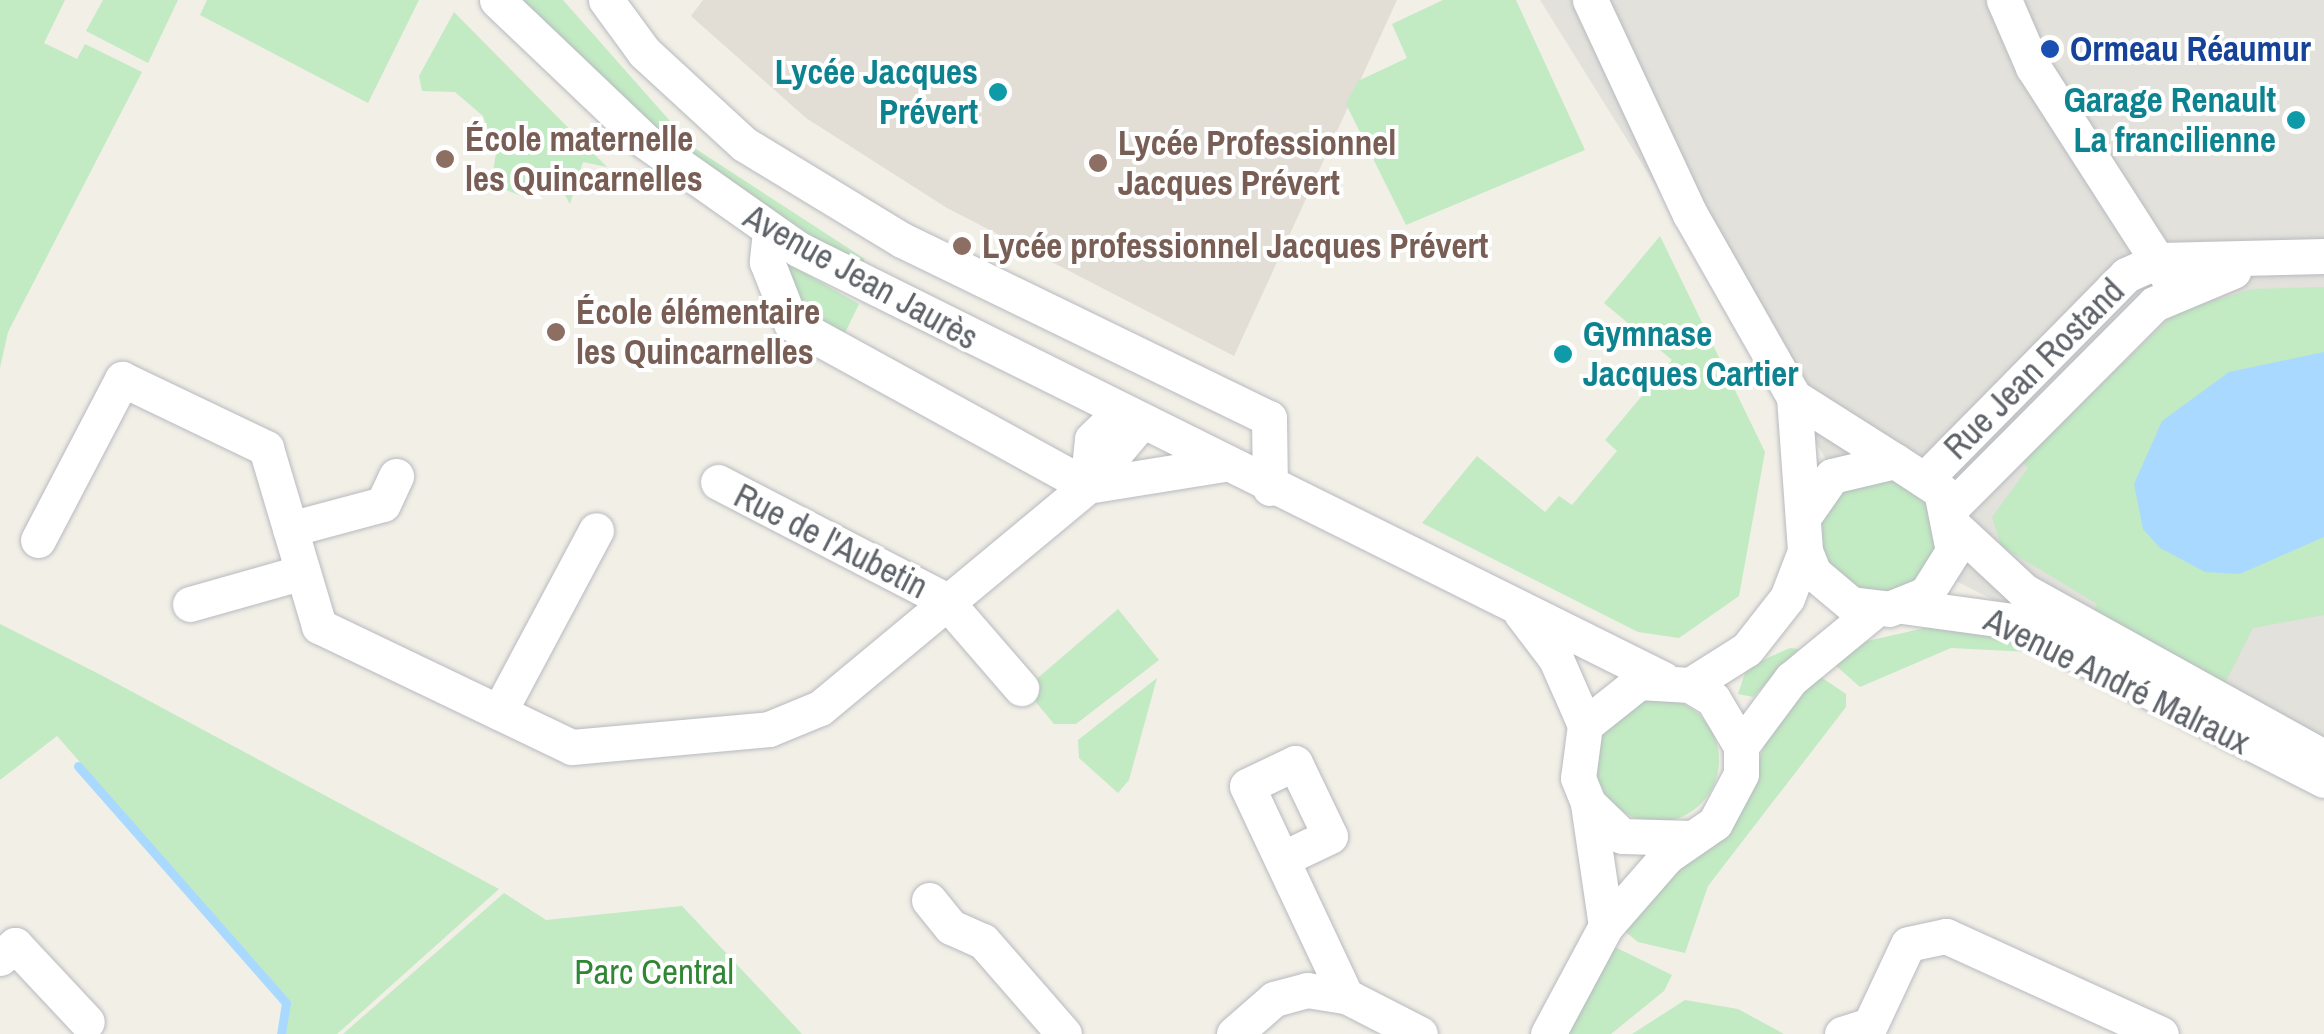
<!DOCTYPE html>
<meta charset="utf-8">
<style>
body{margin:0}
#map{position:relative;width:2324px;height:1034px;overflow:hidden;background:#f2efe7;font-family:"Archivo Narrow",sans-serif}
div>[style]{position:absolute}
.industrial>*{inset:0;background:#e2e1db}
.education>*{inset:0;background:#e2ded6}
.green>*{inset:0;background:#c2eac3}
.round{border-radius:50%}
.water>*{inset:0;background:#aad9ff}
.stream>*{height:9px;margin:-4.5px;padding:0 4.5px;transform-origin:4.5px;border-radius:4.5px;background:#aad9ff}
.roads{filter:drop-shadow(0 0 2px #b7babf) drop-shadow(0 0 2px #b7babf)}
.minor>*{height:35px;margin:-17.5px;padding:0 17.5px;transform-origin:17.5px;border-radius:17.5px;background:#fff}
.dots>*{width:28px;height:28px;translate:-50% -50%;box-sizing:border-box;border:5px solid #fff;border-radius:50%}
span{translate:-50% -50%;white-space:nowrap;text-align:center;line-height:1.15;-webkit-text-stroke:8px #fff;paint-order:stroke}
.transit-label{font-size:35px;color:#164399;font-weight:700}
.left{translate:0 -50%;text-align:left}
.culture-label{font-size:35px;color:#0d838f;font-weight:700}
.right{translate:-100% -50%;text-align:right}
.education-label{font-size:35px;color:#785e54;font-weight:700}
.street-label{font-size:35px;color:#5e6369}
.park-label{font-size:35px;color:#2f8733}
</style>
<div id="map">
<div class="industrial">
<i style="clip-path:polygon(1540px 0,2324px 0,2324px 767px,1877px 541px)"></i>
</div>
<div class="education">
<i style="clip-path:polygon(703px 0,1397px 0,1234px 356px,947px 208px,806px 118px,691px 16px)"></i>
</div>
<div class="green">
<i style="clip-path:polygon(0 0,65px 0,44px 43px,77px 59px,85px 44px,142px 72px,8px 332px,0 368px)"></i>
<i style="clip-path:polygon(103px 0,178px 0,148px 63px,86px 31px)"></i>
<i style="clip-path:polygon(207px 0,419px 0,368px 103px,200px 15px)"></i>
<i style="clip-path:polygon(520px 0,563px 0,693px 147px,865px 259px,861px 267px,685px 154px)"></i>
<i style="clip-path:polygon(1443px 0,1516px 0,1585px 150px,1406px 225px,1346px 104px,1358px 81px,1407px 58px,1392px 24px)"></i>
<i style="clip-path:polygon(454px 12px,607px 167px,583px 162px,570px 204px,554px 176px,535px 177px,519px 195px,491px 184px,496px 153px,483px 116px,455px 92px,422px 91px,419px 76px)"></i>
<i style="clip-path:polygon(1660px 236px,1765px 452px,1739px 596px,1679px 638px,1638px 632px,1422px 523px,1477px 456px,1545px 512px,1559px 496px,1572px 505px,1617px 451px,1605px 440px,1672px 360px,1604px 303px)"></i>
<i style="clip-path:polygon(785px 262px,859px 304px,841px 341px,793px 313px)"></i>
<i style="clip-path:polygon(2324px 287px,2324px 615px,2253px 628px,2223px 687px,2092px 615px,2097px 604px,2001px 546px,1992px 517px,2028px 468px,2022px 462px,2177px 311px,2253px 289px)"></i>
<i class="round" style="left:1818px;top:477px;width:120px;height:120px"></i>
<i style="clip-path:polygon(1118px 609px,1159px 660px,1076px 724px,1054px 724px,1025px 689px)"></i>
<i style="clip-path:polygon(1964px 619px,2046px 653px,1951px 648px,1860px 687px,1835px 665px,1863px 642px)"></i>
<i style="clip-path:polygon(0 624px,101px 675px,499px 889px,337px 1034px,286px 1034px,291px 1002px,57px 736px,0 780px)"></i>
<i style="clip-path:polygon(1790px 648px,1799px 649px,1753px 697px,1738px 694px,1747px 667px)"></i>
<i style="clip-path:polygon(1818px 675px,1846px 694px,1846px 707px,1708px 886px,1685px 953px,1638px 942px,1623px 930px,1654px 882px,1735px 822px,1772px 726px)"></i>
<i style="clip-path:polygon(1157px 678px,1129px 780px,1118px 793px,1079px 758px,1078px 740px)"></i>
<i class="round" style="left:1595px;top:698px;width:124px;height:124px"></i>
<i style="clip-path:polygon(504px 893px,546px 920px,682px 906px,802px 1034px,343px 1034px)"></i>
<i style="clip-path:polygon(1615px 947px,1672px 975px,1664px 991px,1611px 1034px,1566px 1034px)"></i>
<i style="clip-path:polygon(1685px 1000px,1738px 1009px,1784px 1034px,1632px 1034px)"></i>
</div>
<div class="water">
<i style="clip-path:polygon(2324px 352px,2324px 537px,2240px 574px,2205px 572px,2160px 548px,2143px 529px,2134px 484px,2162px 421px,2229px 372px)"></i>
</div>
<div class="stream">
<i style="left:78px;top:766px;width:315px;rotate:48.7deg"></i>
<i style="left:286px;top:1003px;width:31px;rotate:99deg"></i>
</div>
<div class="roads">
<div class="minor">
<i style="left:497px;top:0;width:204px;rotate:43.6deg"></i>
<i style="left:645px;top:141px;width:187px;rotate:35.2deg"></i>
<i style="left:798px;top:249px;width:966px;rotate:26.43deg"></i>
<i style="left:606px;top:0;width:64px;rotate:53.8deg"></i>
<i style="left:644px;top:52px;width:136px;rotate:42.6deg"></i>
<i style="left:744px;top:144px;width:185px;rotate:31.3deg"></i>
<i style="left:902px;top:240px;width:408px;rotate:25.9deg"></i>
<i style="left:1269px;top:418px;width:70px;rotate:89.2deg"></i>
<i style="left:1590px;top:0;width:236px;rotate:65deg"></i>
<i style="left:1690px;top:214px;width:210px;rotate:60.4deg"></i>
<i style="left:1794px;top:397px;width:154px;rotate:85.9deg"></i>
<i style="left:1805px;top:551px;width:24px;rotate:68deg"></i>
<i style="left:1814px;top:573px;width:48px;rotate:40deg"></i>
<i style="left:1851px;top:604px;width:38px;rotate:7deg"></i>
<i style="left:1889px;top:609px;width:40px;rotate:-22deg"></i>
<i style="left:1926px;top:594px;width:51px;rotate:-57.9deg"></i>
<i style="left:1953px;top:551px;width:61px;rotate:-101.3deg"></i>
<i style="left:1941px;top:491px;width:55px;rotate:-146.9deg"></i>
<i style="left:1895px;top:461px;width:65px;rotate:166.6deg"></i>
<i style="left:1832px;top:476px;width:44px;rotate:124.8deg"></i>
<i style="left:2004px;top:0;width:73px;rotate:66.6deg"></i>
<i style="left:2033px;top:67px;width:253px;rotate:57.3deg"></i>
<i style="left:770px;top:231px;width:31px;rotate:96deg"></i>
<i style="left:767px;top:262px;width:66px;rotate:68.5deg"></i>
<i style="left:791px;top:323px;width:338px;rotate:28.8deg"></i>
<i style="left:1794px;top:397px;width:120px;rotate:32.4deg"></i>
<i style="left:1927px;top:477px;width:284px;rotate:-45.4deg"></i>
<i style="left:2126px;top:275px;width:36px;rotate:-24deg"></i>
<i style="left:2159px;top:260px;width:165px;rotate:-1.4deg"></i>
<i style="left:718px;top:482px;width:254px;rotate:27.4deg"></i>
<i style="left:944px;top:599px;width:118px;rotate:49.1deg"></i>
<i style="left:1087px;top:486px;width:139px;rotate:-9.1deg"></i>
<i style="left:1087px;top:486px;width:47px;rotate:-83.9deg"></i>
<i style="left:1092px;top:439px;width:37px;rotate:-44deg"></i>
<i style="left:1950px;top:509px;width:289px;rotate:-45.1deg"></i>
<i style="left:2154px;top:304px;width:86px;rotate:-22.7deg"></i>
<i style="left:1954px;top:526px;width:96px;rotate:42.9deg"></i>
<i style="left:2024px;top:591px;width:343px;rotate:29deg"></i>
<i style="left:290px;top:529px;width:96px;rotate:-15deg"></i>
<i style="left:383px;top:504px;width:31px;rotate:-65deg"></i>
<i style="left:38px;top:540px;width:182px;rotate:-62.4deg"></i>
<i style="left:122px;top:379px;width:160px;rotate:25.6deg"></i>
<i style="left:266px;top:448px;width:186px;rotate:73.4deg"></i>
<i style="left:319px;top:626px;width:280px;rotate:25.6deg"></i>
<i style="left:572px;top:747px;width:198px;rotate:-5.2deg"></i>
<i style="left:769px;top:729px;width:55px;rotate:-22.4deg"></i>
<i style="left:820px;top:708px;width:347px;rotate:-39.7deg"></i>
<i style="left:1087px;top:486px;width:84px;rotate:-49.8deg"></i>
<i style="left:190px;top:604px;width:117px;rotate:-15.8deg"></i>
<i style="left:1903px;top:606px;width:110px;rotate:7.8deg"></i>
<i style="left:2012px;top:621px;width:350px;rotate:27deg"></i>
<i style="left:1521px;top:613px;width:58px;rotate:52.7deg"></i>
<i style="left:1556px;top:659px;width:72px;rotate:66.3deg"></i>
<i style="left:1690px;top:685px;width:67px;rotate:-32.3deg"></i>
<i style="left:1747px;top:649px;width:65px;rotate:-51.9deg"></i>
<i style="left:1787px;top:598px;width:50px;rotate:-69deg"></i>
<i style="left:499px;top:712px;width:206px;rotate:-61.9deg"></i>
<i style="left:1741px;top:746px;width:84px;rotate:-53.3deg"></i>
<i style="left:1791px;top:679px;width:109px;rotate:-39.4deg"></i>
<i style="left:1588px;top:804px;width:123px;rotate:81.6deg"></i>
<i style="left:1282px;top:859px;width:53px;rotate:-25.6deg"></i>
<i style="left:1330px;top:836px;width:81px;rotate:-115.6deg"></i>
<i style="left:1295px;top:763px;width:53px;rotate:154.4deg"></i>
<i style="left:1247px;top:786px;width:232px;rotate:64.8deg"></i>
<i style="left:929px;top:900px;width:35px;rotate:51deg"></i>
<i style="left:951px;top:927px;width:35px;rotate:24deg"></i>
<i style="left:983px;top:941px;width:123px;rotate:48.9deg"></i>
<i style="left:0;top:958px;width:20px;rotate:-41deg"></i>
<i style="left:15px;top:945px;width:105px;rotate:46.9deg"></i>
<i style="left:1234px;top:1034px;width:53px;rotate:-41.2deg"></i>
<i style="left:1274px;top:999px;width:34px;rotate:-15deg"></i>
<i style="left:1307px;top:990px;width:39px;rotate:9deg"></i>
<i style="left:1346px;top:996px;width:83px;rotate:27.2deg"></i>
<i style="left:1548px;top:1034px;width:123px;rotate:-61.8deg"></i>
<i style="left:1606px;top:926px;width:93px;rotate:-48.9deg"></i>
<i style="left:1667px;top:856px;width:58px;rotate:-34.5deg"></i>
<i style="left:1715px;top:823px;width:55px;rotate:-62deg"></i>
<i style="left:1741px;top:774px;width:28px;rotate:-90deg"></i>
<i style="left:1741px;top:746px;width:55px;rotate:-120.8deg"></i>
<i style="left:1713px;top:699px;width:27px;rotate:-149deg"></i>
<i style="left:1690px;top:685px;width:51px;rotate:-176.6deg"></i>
<i style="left:1639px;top:682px;width:69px;rotate:141.5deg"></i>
<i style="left:1585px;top:725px;width:53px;rotate:97.5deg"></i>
<i style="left:1578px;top:778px;width:27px;rotate:68deg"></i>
<i style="left:1588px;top:803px;width:47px;rotate:44.1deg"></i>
<i style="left:1622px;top:836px;width:70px;rotate:1.6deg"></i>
<i style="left:1842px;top:1034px;width:29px;rotate:-18deg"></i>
<i style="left:1870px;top:1025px;width:89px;rotate:-64.9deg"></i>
<i style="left:1908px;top:944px;width:39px;rotate:-12deg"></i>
<i style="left:1946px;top:936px;width:236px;rotate:24.5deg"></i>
</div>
</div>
<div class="dots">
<i style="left:2050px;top:49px;background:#1a4fb4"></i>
<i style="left:998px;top:92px;background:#0f9aa8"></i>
<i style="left:2296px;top:120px;background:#0f9aa8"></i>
<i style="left:445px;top:159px;background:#8d6e63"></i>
<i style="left:1098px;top:163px;background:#8d6e63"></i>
<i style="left:962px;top:246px;background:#8d6e63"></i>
<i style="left:556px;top:332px;background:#8d6e63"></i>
<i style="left:1563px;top:354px;background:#0f9aa8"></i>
</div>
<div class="transit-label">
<span class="left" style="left:2070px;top:49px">Ormeau Réaumur</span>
</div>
<div class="culture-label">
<span class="right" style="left:978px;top:92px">Lycée Jacques<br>Prévert</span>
<span class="right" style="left:2276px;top:120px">Garage Renault<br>La francilienne</span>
<span class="left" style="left:1583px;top:354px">Gymnase<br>Jacques Cartier</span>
</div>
<div class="education-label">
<span class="left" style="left:465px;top:159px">École maternelle<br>les Quincarnelles</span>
<span class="left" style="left:1118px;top:163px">Lycée Professionnel<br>Jacques Prévert</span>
<span class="left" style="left:982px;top:246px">Lycée professionnel Jacques Prévert</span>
<span class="left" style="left:576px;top:332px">École élémentaire<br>les Quincarnelles</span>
</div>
<div class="street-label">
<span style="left:861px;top:277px;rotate:29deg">Avenue Jean Jaurès</span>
<span style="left:2034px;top:369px;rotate:-45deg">Rue Jean Rostand</span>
<span style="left:831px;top:541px;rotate:27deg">Rue de l'Aubetin</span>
<span style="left:2117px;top:681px;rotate:26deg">Avenue André Malraux</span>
</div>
<div class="park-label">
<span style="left:654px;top:972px">Parc Central</span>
</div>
</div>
